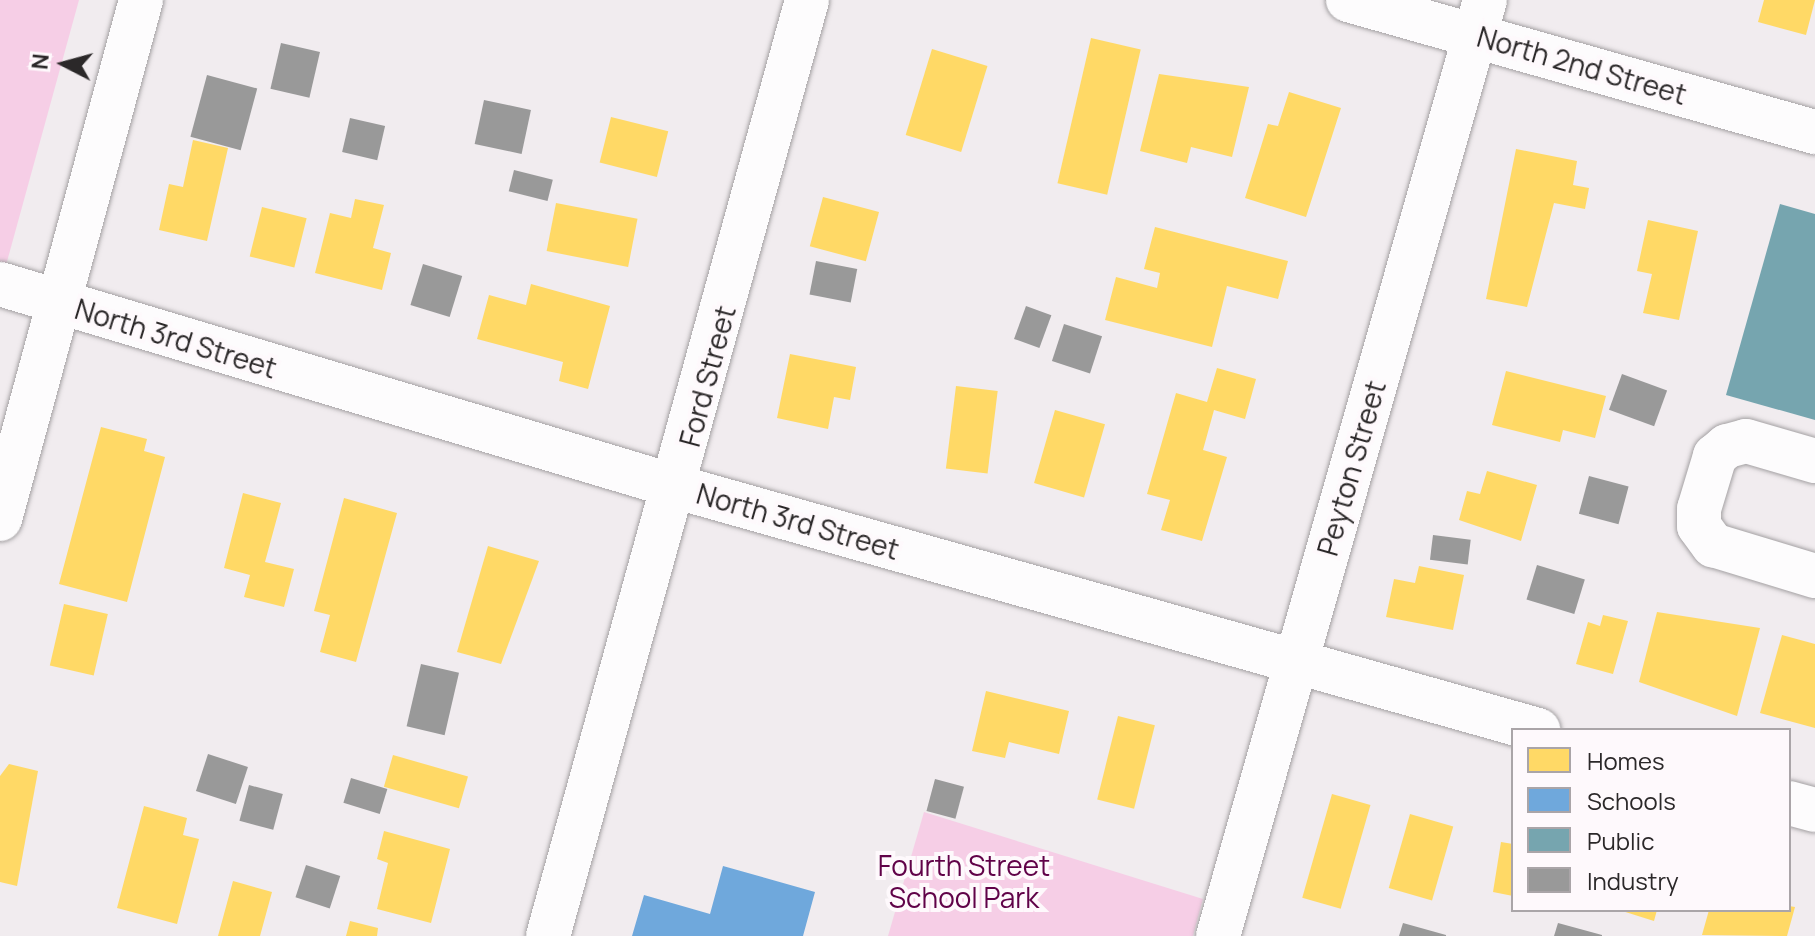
<!DOCTYPE html>
<style>
body{margin:0}
#map{position:relative;width:1815px;height:936px;overflow:hidden;background:#f1ecef;font-family:Manrope,sans-serif}
div>[style]{position:absolute}
.green>*{inset:0;background:#f6cee6}
.homes>*{inset:0;background:#ffd966;transform-origin:0 0}
.schools>*{inset:0;background:#6fa8dc}
.public>*{inset:0;background:#76a5af}
.industry>*{inset:0;background:#999;transform-origin:0 0}
.roads{filter:drop-shadow(0 0 2px #a4a1a3) drop-shadow(0 0 2px #a4a1a3)}
.minor>*{height:44px;margin:-22px;padding:0 22px;transform-origin:22px;border-radius:22px;background:#fdfcfd}
span{translate:-50% -50%;white-space:nowrap;text-align:center;line-height:1.15;-webkit-text-stroke:8px #fef9fc;paint-order:stroke}
.street-label{font-size:28px;color:#2b2829}
.park-label{font-size:28px;color:#600248}
.legend{position:absolute;left:1511px;top:728px;width:280px;height:184px;box-sizing:border-box;background:#fef9fc;border:2px solid #aaa5a8;margin:0;padding:10px 14px;list-style:none;font-size:24px;color:#2b2829}
.legend li{display:flex;align-items:center;gap:16px;height:40px}
.legend b{width:40px;border:2px solid #aaa5a8}
.north{position:absolute;left:24px;top:24px;width:80px;height:80px;-webkit-text-stroke:6px #fef9fc;paint-order:stroke;rotate:276deg;font-size:22px;font-weight:700;line-height:32px;text-align:center;color:#2b2829}
.north::after{content:'';display:block;margin:auto;width:28px;height:36px;background:#2b2829;clip-path:polygon(50% 0,100% 100%,50% 72%,0 100%)}
</style>
<div id="map">
<div class="green">
<i style="clip-path:polygon(0 0,79px 0,0 287px)"></i>
<i style="clip-path:polygon(924px 812px,1203px 899px,1193px 936px,888px 936px)"></i>
</div>
<div class="homes">
<i style="clip-path:polygon(1764px 0,1815px 0,1806px 35px,1758px 22px)"></i>
<i style="left:1091px;top:38px;width:51px;height:149px;rotate:13deg"></i>
<i style="left:932px;top:49px;width:58px;height:90px;rotate:17deg"></i>
<i style="clip-path:polygon(1159px 74px,1249px 87px,1232px 157px,1191px 147px,1187px 163px,1140px 151px)"></i>
<i style="clip-path:polygon(1289px 92px,1341px 108px,1306px 217px,1245px 198px,1268px 124px,1278px 126px)"></i>
<i style="left:611px;top:117px;width:59px;height:47px;rotate:14deg"></i>
<i style="clip-path:polygon(193px 140px,228px 148px,207px 241px,159px 230px,169px 184px,183px 187px)"></i>
<i style="clip-path:polygon(1516px 149px,1577px 161px,1573px 185px,1589px 188px,1585px 209px,1554px 203px,1527px 307px,1486px 299px)"></i>
<i style="left:823px;top:197px;width:58px;height:51px;rotate:15deg"></i>
<i style="clip-path:polygon(355px 199px,384px 205px,373px 248px,391px 253px,382px 290px,315px 273px,330px 213px,351px 218px)"></i>
<i style="left:556px;top:203px;width:83px;height:49px;rotate:11deg"></i>
<i style="left:262px;top:207px;width:46px;height:51px;rotate:14deg"></i>
<i style="clip-path:polygon(1648px 220px,1698px 231px,1679px 320px,1643px 313px,1652px 274px,1637px 271px)"></i>
<i style="clip-path:polygon(1155px 227px,1288px 261px,1278px 299px,1227px 286px,1212px 347px,1105px 320px,1116px 277px,1157px 288px,1160px 273px,1144px 269px)"></i>
<i style="clip-path:polygon(531px 284px,610px 306px,588px 389px,559px 381px,563px 362px,477px 339px,489px 295px,526px 305px)"></i>
<i style="clip-path:polygon(790px 354px,856px 367px,850px 400px,834px 397px,828px 429px,777px 418px)"></i>
<i style="clip-path:polygon(1217px 368px,1256px 379px,1245px 419px,1214px 410px,1203px 450px,1227px 457px,1202px 541px,1161px 530px,1170px 500px,1147px 494px,1176px 393px,1207px 402px)"></i>
<i style="clip-path:polygon(1506px 371px,1606px 396px,1595px 438px,1563px 430px,1560px 442px,1492px 425px)"></i>
<i style="left:956px;top:386px;width:42px;height:83px;rotate:7deg"></i>
<i style="left:1055px;top:410px;width:52px;height:76px;rotate:16deg"></i>
<i style="clip-path:polygon(101px 427px,147px 439px,144px 451px,165px 457px,127px 602px,59px 584px)"></i>
<i style="clip-path:polygon(1487px 471px,1537px 485px,1521px 541px,1459px 520px,1467px 491px,1480px 494px)"></i>
<i style="clip-path:polygon(243px 493px,281px 503px,265px 562px,294px 569px,284px 607px,244px 597px,250px 575px,224px 568px)"></i>
<i style="clip-path:polygon(344px 498px,397px 513px,356px 662px,320px 652px,330px 615px,314px 611px)"></i>
<i style="clip-path:polygon(488px 546px,539px 561px,501px 664px,457px 652px)"></i>
<i style="clip-path:polygon(1419px 566px,1464px 575px,1453px 630px,1386px 617px,1394px 579px,1415px 583px)"></i>
<i style="left:64px;top:604px;width:45px;height:63px;rotate:13deg"></i>
<i style="clip-path:polygon(1657px 612px,1760px 628px,1737px 716px,1639px 682px)"></i>
<i style="clip-path:polygon(1603px 615px,1628px 621px,1613px 674px,1576px 664px,1588px 622px,1600px 626px)"></i>
<i style="clip-path:polygon(1782px 635px,1815px 644px,1815px 728px,1760px 713px)"></i>
<i style="clip-path:polygon(986px 691px,1069px 711px,1059px 754px,1009px 742px,1005px 758px,972px 751px)"></i>
<i style="left:1118px;top:716px;width:38px;height:86px;rotate:14deg"></i>
<i style="left:393px;top:755px;width:78px;height:33px;rotate:16deg"></i>
<i style="clip-path:polygon(9px 764px,38px 771px,17px 886px,0 882px,0 776px)"></i>
<i style="left:1332px;top:794px;width:40px;height:108px;rotate:16deg"></i>
<i style="clip-path:polygon(144px 806px,187px 818px,183px 835px,199px 839px,177px 924px,117px 908px)"></i>
<i style="left:1410px;top:814px;width:45px;height:77px;rotate:16deg"></i>
<i style="clip-path:polygon(384px 831px,450px 849px,431px 923px,377px 909px,388px 863px,377px 859px)"></i>
<i style="clip-path:polygon(1501px 842px,1513px 844px,1513px 896px,1493px 892px)"></i>
<i style="clip-path:polygon(233px 881px,272px 892px,260px 936px,218px 936px)"></i>
<i style="clip-path:polygon(1789px 906px,1795px 907px,1787px 936px,1702px 935px,1709px 910px)"></i>
<i style="clip-path:polygon(1619px 910px,1657px 910px,1654px 921px)"></i>
<i style="clip-path:polygon(350px 921px,378px 928px,377px 936px,346px 936px)"></i>
</div>
<div class="schools">
<i style="clip-path:polygon(723px 866px,815px 892px,803px 936px,632px 936px,644px 895px,710px 914px)"></i>
</div>
<div class="public">
<i style="clip-path:polygon(1780px 204px,1815px 214px,1815px 420px,1726px 395px)"></i>
</div>
<div class="industry">
<i style="left:281px;top:43px;width:40px;height:47px;rotate:13deg"></i>
<i style="left:207px;top:75px;width:52px;height:64px;rotate:15deg"></i>
<i style="left:484px;top:100px;width:48px;height:45px;rotate:12deg"></i>
<i style="left:350px;top:118px;width:36px;height:35px;rotate:13deg"></i>
<i style="left:514px;top:170px;width:40px;height:22px;rotate:14deg"></i>
<i style="left:816px;top:261px;width:42px;height:34px;rotate:11deg"></i>
<i style="left:423px;top:264px;width:41px;height:43px;rotate:17deg"></i>
<i style="left:1026px;top:306px;width:27px;height:35px;rotate:20deg"></i>
<i style="left:1064px;top:324px;width:40px;height:39px;rotate:18deg"></i>
<i style="left:1622px;top:374px;width:48px;height:38px;rotate:20deg"></i>
<i style="left:1589px;top:476px;width:41px;height:39px;rotate:15deg"></i>
<i style="left:1433px;top:535px;width:38px;height:25px;rotate:7deg"></i>
<i style="left:1537px;top:565px;width:50px;height:36px;rotate:17deg"></i>
<i style="left:421px;top:664px;width:39px;height:64px;rotate:13deg"></i>
<i style="left:208px;top:754px;width:42px;height:39px;rotate:18deg"></i>
<i style="left:351px;top:778px;width:38px;height:26px;rotate:17deg"></i>
<i style="left:935px;top:779px;width:30px;height:33px;rotate:15deg"></i>
<i style="left:249px;top:785px;width:35px;height:37px;rotate:15deg"></i>
<i style="left:306px;top:865px;width:36px;height:34px;rotate:18deg"></i>
<i style="clip-path:polygon(1403px 923px,1446px 935px,1446px 936px,1399px 936px)"></i>
<i style="clip-path:polygon(1558px 923px,1602px 935px,1602px 936px,1554px 936px)"></i>
</div>
<div class="roads">
<div class="minor">
<i style="left:1348px;top:0;width:485px;rotate:15.8deg"></i>
<i style="left:0;top:284px;width:707px;rotate:16.69deg"></i>
<i style="left:677px;top:487px;width:895px;rotate:15.76deg"></i>
<i style="left:1815px;top:461px;width:72px;rotate:-163.8deg"></i>
<i style="left:1746px;top:441px;width:20px;rotate:165deg"></i>
<i style="left:1727px;top:446px;width:16px;rotate:140deg"></i>
<i style="left:1715px;top:456px;width:55px;rotate:106.8deg"></i>
<i style="left:1699px;top:509px;width:17px;rotate:90deg"></i>
<i style="left:1699px;top:526px;width:24px;rotate:54deg"></i>
<i style="left:1713px;top:545px;width:107px;rotate:16.9deg"></i>
<i style="left:0;top:519px;width:538px;rotate:-74.8deg"></i>
<i style="left:1789px;top:803px;width:27px;rotate:15deg"></i>
<i style="left:548px;top:936px;width:971px;rotate:-74.53deg"></i>
<i style="left:1218px;top:936px;width:973px;rotate:-74.08deg"></i>
</div>
</div>
<div class="street-label">
<span style="left:1582px;top:65px;rotate:16deg">North 2nd Street</span>
<span style="left:176px;top:338px;rotate:17deg">North 3rd Street</span>
<span style="left:707px;top:376px;rotate:-75deg">Ford Street</span>
<span style="left:1351px;top:468px;rotate:-74deg">Peyton Street</span>
<span style="left:798px;top:521px;rotate:16deg">North 3rd Street</span>
</div>
<div class="park-label">
<span style="left:964px;top:881px">Fourth Street<br>School Park</span>
</div>
<ul class="legend">
<li><b style="height:22px;background:#ffd966"></b>Homes</li>
<li><b style="height:22px;background:#6fa8dc"></b>Schools</li>
<li><b style="height:22px;background:#76a5af"></b>Public</li>
<li><b style="height:22px;background:#999"></b>Industry</li>
</ul>
<div class="north">N</div>
</div>
